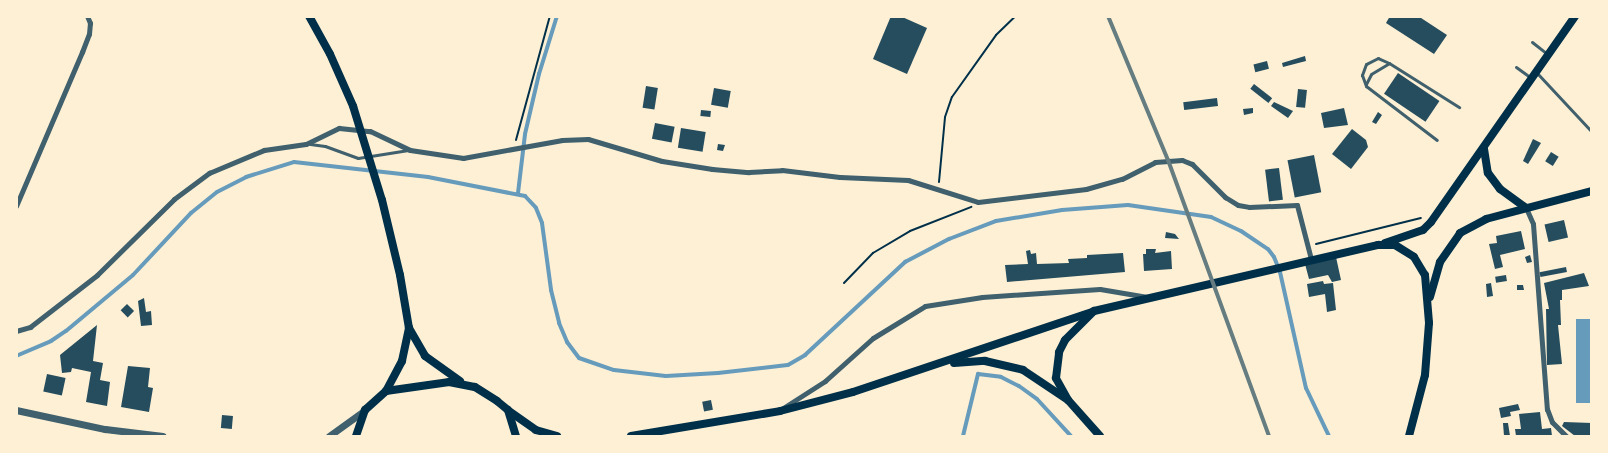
<!DOCTYPE html>
<style>
body{margin:0}
#map{position:relative;width:1608px;height:453px;overflow:hidden;background:#fdf0d5;font-family:Lora,serif}
div>[style]{position:absolute}
.water>*{inset:0;background:#669bbc;transform-origin:0 0}
.stream>*{height:4px;margin:-2px;padding:0 2px;transform-origin:2px;border-radius:2px;background:#669bbc}
.building>*{inset:0;background:#264d5e;transform-origin:0 0}
.path>*{height:2px;margin:-1px;padding:0 1px;transform-origin:1px;border-radius:1px;background:#003049}
.service>*{height:3px;margin:-1.5px;padding:0 1.5px;transform-origin:1.5px;border-radius:1.5px;background:#3f606c}
.minor>*{height:5px;margin:-2.5px;padding:0 2.5px;transform-origin:2.5px;border-radius:2.5px;background:#3f606c}
.tertiary>*{height:7px;margin:-3.5px;padding:0 3.5px;transform-origin:3.5px;border-radius:3.5px;background:#3f606c}
.secondary>*{height:8px;margin:-4px;padding:0 4px;transform-origin:4px;border-radius:4px;background:#003049}
.primary>*{height:8px;margin:-4px;padding:0 4px;transform-origin:4px;border-radius:4px;background:#003049}
.rail>*{height:4px;margin:-2px;padding:0 2px;transform-origin:2px;border-radius:2px;background:#657d81}
span{translate:-50% -50%;white-space:nowrap;text-align:center;line-height:1.15;-webkit-text-stroke:4.5px #fdf0d5;paint-order:stroke}
.frame{position:absolute;inset:0;border:18px solid #fdf0d5;pointer-events:none}
</style>
<div id="map">
<div class="water">
<i style="left:1576px;top:319px;width:15px;height:84px"></i>
</div>
<div class="stream">
<i style="left:518px;top:193px;width:59px;rotate:-83.2deg"></i>
<i style="left:525px;top:134px;width:62px;rotate:-76.9deg"></i>
<i style="left:539px;top:74px;width:61px;rotate:-72.8deg"></i>
<i style="left:16px;top:356px;width:38px;rotate:-23deg"></i>
<i style="left:51px;top:341px;width:18px;rotate:-34deg"></i>
<i style="left:66px;top:331px;width:87px;rotate:-39.9deg"></i>
<i style="left:133px;top:275px;width:85px;rotate:-46.9deg"></i>
<i style="left:191px;top:213px;width:33px;rotate:-39deg"></i>
<i style="left:217px;top:192px;width:33px;rotate:-27deg"></i>
<i style="left:246px;top:177px;width:50px;rotate:-17.4deg"></i>
<i style="left:294px;top:162px;width:135px;rotate:6.4deg"></i>
<i style="left:428px;top:177px;width:99px;rotate:11.1deg"></i>
<i style="left:525px;top:196px;width:16px;rotate:47deg"></i>
<i style="left:536px;top:208px;width:16px;rotate:68deg"></i>
<i style="left:542px;top:223px;width:68px;rotate:82.3deg"></i>
<i style="left:551px;top:290px;width:34px;rotate:76deg"></i>
<i style="left:559px;top:323px;width:21px;rotate:67deg"></i>
<i style="left:567px;top:342px;width:20px;rotate:53deg"></i>
<i style="left:579px;top:358px;width:37px;rotate:19deg"></i>
<i style="left:614px;top:370px;width:52px;rotate:6.6deg"></i>
<i style="left:666px;top:376px;width:52px;rotate:-3.3deg"></i>
<i style="left:718px;top:373px;width:70px;rotate:-6.5deg"></i>
<i style="left:788px;top:365px;width:20px;rotate:-30deg"></i>
<i style="left:805px;top:355px;width:137px;rotate:-42.9deg"></i>
<i style="left:905px;top:262px;width:50px;rotate:-27.6deg"></i>
<i style="left:949px;top:239px;width:50px;rotate:-21deg"></i>
<i style="left:996px;top:221px;width:67px;rotate:-9.5deg"></i>
<i style="left:1062px;top:210px;width:66px;rotate:-4.3deg"></i>
<i style="left:1128px;top:205px;width:84px;rotate:8.2deg"></i>
<i style="left:1211px;top:217px;width:33px;rotate:25deg"></i>
<i style="left:1241px;top:231px;width:32px;rotate:34deg"></i>
<i style="left:1268px;top:249px;width:10px;rotate:53deg"></i>
<i style="left:1274px;top:257px;width:16px;rotate:68deg"></i>
<i style="left:1280px;top:272px;width:119px;rotate:77.4deg"></i>
<i style="left:1306px;top:388px;width:53px;rotate:64.4deg"></i>
<i style="left:963px;top:436px;width:64px;rotate:-76.4deg"></i>
<i style="left:978px;top:374px;width:23px;rotate:7deg"></i>
<i style="left:1001px;top:377px;width:20px;rotate:27deg"></i>
<i style="left:1019px;top:386px;width:22px;rotate:36deg"></i>
<i style="left:1037px;top:399px;width:50px;rotate:47.4deg"></i>
</div>
<div class="building">
<i style="clip-path:polygon(891px 16px,900px 16px,927px 28px,907px 74px,873px 59px)"></i>
<i style="clip-path:polygon(1390px 16px,1418px 16px,1447px 35px,1434px 54px,1386px 23px)"></i>
<i style="clip-path:polygon(1305px 56px,1306px 61px,1283px 67px,1282px 63px)"></i>
<i style="left:1267px;top:61px;width:8px;height:14px;rotate:76deg"></i>
<i style="left:1398px;top:73px;width:50px;height:25px;rotate:34deg"></i>
<i style="left:1254px;top:84px;width:23px;height:6px;rotate:38deg"></i>
<i style="left:646px;top:86px;width:12px;height:22px;rotate:9deg"></i>
<i style="left:714px;top:88px;width:17px;height:17px;rotate:10deg"></i>
<i style="left:1298px;top:89px;width:9px;height:18px;rotate:6deg"></i>
<i style="left:1217px;top:98px;width:8px;height:34px;rotate:83deg"></i>
<i style="clip-path:polygon(1274px 102px,1293px 111px,1288px 118px,1271px 106px)"></i>
<i style="clip-path:polygon(1253px 108px,1253px 113px,1244px 115px,1243px 109px)"></i>
<i style="clip-path:polygon(1344px 108px,1348px 125px,1324px 128px,1321px 113px)"></i>
<i style="left:701px;top:110px;width:10px;height:6px;rotate:6deg"></i>
<i style="clip-path:polygon(1378px 112px,1382px 115px,1376px 124px,1372px 122px)"></i>
<i style="left:655px;top:123px;width:20px;height:16px;rotate:11deg"></i>
<i style="left:681px;top:128px;width:25px;height:20px;rotate:9deg"></i>
<i style="clip-path:polygon(1352px 129px,1366px 140px,1368px 147px,1351px 169px,1332px 154px)"></i>
<i style="clip-path:polygon(1533px 139px,1541px 143px,1528px 164px,1523px 161px)"></i>
<i style="clip-path:polygon(718px 144px,725px 145px,723px 151px,717px 150px)"></i>
<i style="left:1551px;top:152px;width:9px;height:11px;rotate:32deg"></i>
<i style="left:1314px;top:155px;width:38px;height:27px;rotate:79deg"></i>
<i style="left:1279px;top:168px;width:32px;height:14px;rotate:83deg"></i>
<i style="left:1564px;top:220px;width:18px;height:20px;rotate:77deg"></i>
<i style="clip-path:polygon(1521px 231px,1525px 249px,1500px 255px,1503px 267px,1495px 269px,1489px 244px,1497px 243px,1496px 236px)"></i>
<i style="clip-path:polygon(1166px 232px,1175px 234px,1179px 239px,1165px 238px)"></i>
<i style="clip-path:polygon(1146px 249px,1156px 249px,1155px 253px,1171px 251px,1172px 269px,1144px 271px,1143px 254px,1146px 254px)"></i>
<i style="clip-path:polygon(1030px 250px,1031px 254px,1036px 253px,1037px 264px,1069px 263px,1068px 259px,1087px 258px,1087px 255px,1123px 253px,1125px 272px,1007px 282px,1005px 265px,1028px 264px,1026px 251px)"></i>
<i style="clip-path:polygon(1530px 255px,1532px 262px,1527px 263px,1525px 257px)"></i>
<i style="clip-path:polygon(1336px 257px,1341px 280px,1332px 282px,1328px 275px,1309px 279px,1305px 264px)"></i>
<i style="left:1566px;top:267px;width:5px;height:27px;rotate:79deg"></i>
<i style="clip-path:polygon(1584px 273px,1589px 286px,1562px 290px,1562px 300px,1560px 300px,1561px 325px,1558px 325px,1562px 364px,1547px 365px,1546px 309px,1549px 309px,1544px 283px)"></i>
<i style="left:1506px;top:275px;width:6px;height:11px;rotate:81deg"></i>
<i style="clip-path:polygon(1323px 281px,1324px 284px,1333px 283px,1336px 310px,1327px 312px,1325px 294px,1309px 297px,1307px 284px)"></i>
<i style="clip-path:polygon(1491px 283px,1493px 296px,1487px 297px,1486px 284px)"></i>
<i style="clip-path:polygon(1517px 285px,1523px 285px,1524px 290px,1517px 290px)"></i>
<i style="clip-path:polygon(144px 298px,146px 312px,151px 311px,152px 325px,141px 326px,138px 301px)"></i>
<i style="left:127px;top:304px;width:10px;height:9px;rotate:45deg"></i>
<i style="clip-path:polygon(97px 325px,93px 361px,103px 363px,100px 380px,110px 382px,107px 406px,86px 402px,91px 372px,72px 368px,71px 372px,62px 373px,60px 355px)"></i>
<i style="clip-path:polygon(128px 366px,150px 368px,148px 387px,153px 388px,149px 412px,121px 407px)"></i>
<i style="left:47px;top:374px;width:19px;height:18px;rotate:12deg"></i>
<i style="left:711px;top:400px;width:10px;height:9px;rotate:79deg"></i>
<i style="clip-path:polygon(1518px 404px,1520px 410px,1510px 412px,1511px 416px,1501px 418px,1499px 408px)"></i>
<i style="clip-path:polygon(1540px 412px,1542px 429px,1551px 428px,1552px 436px,1516px 436px,1515px 429px,1521px 429px,1519px 414px)"></i>
<i style="left:222px;top:415px;width:11px;height:13px;rotate:5deg"></i>
<i style="clip-path:polygon(1564px 422px,1592px 423px,1592px 436px,1575px 436px,1562px 426px)"></i>
<i style="clip-path:polygon(1503px 423px,1508px 423px,1510px 436px,1504px 436px)"></i>
</div>
<div class="path">
<i style="left:516px;top:140px;width:129px;rotate:-74.7deg"></i>
<i style="left:939px;top:182px;width:65px;rotate:-84.7deg"></i>
<i style="left:945px;top:117px;width:21px;rotate:-71deg"></i>
<i style="left:952px;top:97px;width:76px;rotate:-54.6deg"></i>
<i style="left:996px;top:35px;width:28px;rotate:-44deg"></i>
<i style="left:1316px;top:244px;width:108px;rotate:-13.9deg"></i>
<i style="left:844px;top:283px;width:42px;rotate:-46deg"></i>
<i style="left:873px;top:253px;width:43px;rotate:-30.7deg"></i>
<i style="left:910px;top:231px;width:66px;rotate:-21.5deg"></i>
</div>
<div class="service">
<i style="left:1532px;top:42px;width:18px;rotate:38deg"></i>
<i style="left:1389px;top:63px;width:12px;rotate:-156deg"></i>
<i style="left:1378px;top:58px;width:13px;rotate:153deg"></i>
<i style="left:1366px;top:64px;width:12px;rotate:110deg"></i>
<i style="left:1362px;top:75px;width:12px;rotate:70deg"></i>
<i style="left:1366px;top:86px;width:89px;rotate:37.3deg"></i>
<i style="left:1516px;top:67px;width:19px;rotate:36deg"></i>
<i style="left:1537px;top:73px;width:81px;rotate:47deg"></i>
<i style="left:1366px;top:84px;width:11px;rotate:-63deg"></i>
<i style="left:1371px;top:74px;width:21px;rotate:-31deg"></i>
<i style="left:1389px;top:63px;width:83px;rotate:32.2deg"></i>
<i style="left:310px;top:144px;width:15px;rotate:8deg"></i>
<i style="left:325px;top:146px;width:35px;rotate:20deg"></i>
<i style="left:358px;top:158px;width:51px;rotate:-9.1deg"></i>
</div>
<div class="minor">
<i style="left:16px;top:206px;width:168px;rotate:-66.8deg"></i>
<i style="left:82px;top:52px;width:19px;rotate:-69deg"></i>
<i style="left:89px;top:34px;width:11px;rotate:-85deg"></i>
<i style="left:90px;top:23px;width:8px;rotate:-113deg"></i>
<i style="left:1526px;top:208px;width:17px;rotate:66deg"></i>
<i style="left:1533px;top:224px;width:186px;rotate:85.7deg"></i>
<i style="left:1547px;top:409px;width:14px;rotate:69deg"></i>
<i style="left:1552px;top:422px;width:20px;rotate:45deg"></i>
<i style="left:16px;top:331px;width:15px;rotate:-16deg"></i>
<i style="left:30px;top:327px;width:85px;rotate:-37.8deg"></i>
<i style="left:97px;top:275px;width:108px;rotate:-44.6deg"></i>
<i style="left:174px;top:199px;width:44px;rotate:-36.6deg"></i>
<i style="left:209px;top:173px;width:60px;rotate:-22.7deg"></i>
<i style="left:264px;top:150px;width:42px;rotate:-8.1deg"></i>
<i style="left:306px;top:144px;width:37px;rotate:-26deg"></i>
<i style="left:339px;top:128px;width:31px;rotate:6deg"></i>
<i style="left:370px;top:131px;width:44px;rotate:25.4deg"></i>
<i style="left:410px;top:150px;width:54px;rotate:8.6deg"></i>
<i style="left:463px;top:158px;width:101px;rotate:-10.3deg"></i>
<i style="left:562px;top:140px;width:26px;rotate:-2deg"></i>
<i style="left:588px;top:139px;width:77px;rotate:16.6deg"></i>
<i style="left:662px;top:161px;width:51px;rotate:9.1deg"></i>
<i style="left:712px;top:169px;width:37px;rotate:5deg"></i>
<i style="left:749px;top:172px;width:33px;rotate:-3deg"></i>
<i style="left:782px;top:170px;width:58px;rotate:6.9deg"></i>
<i style="left:840px;top:177px;width:68px;rotate:2.5deg"></i>
<i style="left:908px;top:180px;width:73px;rotate:17.4deg"></i>
<i style="left:978px;top:202px;width:109px;rotate:-6.9deg"></i>
<i style="left:1086px;top:189px;width:37px;rotate:-16deg"></i>
<i style="left:1122px;top:179px;width:37px;rotate:-27deg"></i>
<i style="left:1155px;top:162px;width:27px;rotate:-4deg"></i>
<i style="left:1182px;top:160px;width:11px;rotate:22deg"></i>
<i style="left:1192px;top:164px;width:47px;rotate:45deg"></i>
<i style="left:1225px;top:197px;width:15px;rotate:32deg"></i>
<i style="left:1238px;top:205px;width:11px;rotate:10deg"></i>
<i style="left:1249px;top:207px;width:48px;rotate:-2.4deg"></i>
<i style="left:1297px;top:205px;width:56px;rotate:75.5deg"></i>
<i style="left:783px;top:408px;width:50px;rotate:-32.7deg"></i>
<i style="left:825px;top:381px;width:64px;rotate:-41.9deg"></i>
<i style="left:873px;top:338px;width:61px;rotate:-31.6deg"></i>
<i style="left:925px;top:306px;width:58px;rotate:-9deg"></i>
<i style="left:982px;top:297px;width:118px;rotate:-3.9deg"></i>
<i style="left:1100px;top:289px;width:48px;rotate:9.7deg"></i>
</div>
<div class="tertiary">
<i style="left:16px;top:410px;width:91px;rotate:12.1deg"></i>
<i style="left:105px;top:429px;width:58px;rotate:6.9deg"></i>
<i style="left:329px;top:436px;width:44px;rotate:-35.8deg"></i>
</div>
<div class="secondary">
<i style="left:309px;top:16px;width:43px;rotate:61.1deg"></i>
<i style="left:330px;top:54px;width:57px;rotate:66.1deg"></i>
<i style="left:353px;top:106px;width:98px;rotate:72.9deg"></i>
<i style="left:382px;top:200px;width:77px;rotate:76.5deg"></i>
<i style="left:400px;top:275px;width:54px;rotate:80.4deg"></i>
<i style="left:409px;top:328px;width:34px;rotate:102deg"></i>
<i style="left:402px;top:361px;width:34px;rotate:118deg"></i>
<i style="left:409px;top:328px;width:32px;rotate:60deg"></i>
<i style="left:425px;top:356px;width:43px;rotate:35.5deg"></i>
<i style="left:954px;top:363px;width:31px;rotate:-4deg"></i>
<i style="left:985px;top:361px;width:39px;rotate:13deg"></i>
<i style="left:1023px;top:370px;width:54px;rotate:33.7deg"></i>
<i style="left:509px;top:411px;width:33px;rotate:35deg"></i>
<i style="left:536px;top:430px;width:22px;rotate:16deg"></i>
<i style="left:356px;top:436px;width:28px;rotate:-71deg"></i>
<i style="left:365px;top:410px;width:28px;rotate:-42deg"></i>
<i style="left:386px;top:391px;width:64px;rotate:-8.1deg"></i>
<i style="left:449px;top:382px;width:26px;rotate:11deg"></i>
<i style="left:475px;top:387px;width:26px;rotate:32deg"></i>
<i style="left:497px;top:401px;width:14px;rotate:39deg"></i>
<i style="left:508px;top:410px;width:27px;rotate:73deg"></i>
<i style="left:631px;top:436px;width:151px;rotate:-9.5deg"></i>
<i style="left:780px;top:411px;width:75px;rotate:-14.6deg"></i>
<i style="left:853px;top:392px;width:252px;rotate:-18.5deg"></i>
</div>
<div class="primary">
<i style="left:1484px;top:149px;width:24px;rotate:81deg"></i>
<i style="left:1488px;top:173px;width:20px;rotate:53deg"></i>
<i style="left:1500px;top:189px;width:32px;rotate:36deg"></i>
<i style="left:1385px;top:243px;width:40px;rotate:-18.9deg"></i>
<i style="left:1423px;top:230px;width:11px;rotate:-45deg"></i>
<i style="left:1431px;top:222px;width:251px;rotate:-55deg"></i>
<i style="left:1430px;top:297px;width:36px;rotate:-74deg"></i>
<i style="left:1440px;top:262px;width:35px;rotate:-55deg"></i>
<i style="left:1460px;top:233px;width:30px;rotate:-28deg"></i>
<i style="left:1486px;top:219px;width:110px;rotate:-14.8deg"></i>
<i style="left:1100px;top:436px;width:48px;rotate:-131.6deg"></i>
<i style="left:1068px;top:400px;width:25px;rotate:-119deg"></i>
<i style="left:1056px;top:378px;width:26px;rotate:-83deg"></i>
<i style="left:1059px;top:352px;width:13px;rotate:-63deg"></i>
<i style="left:1065px;top:340px;width:41px;rotate:-45deg"></i>
<i style="left:1094px;top:311px;width:292px;rotate:-13.1deg"></i>
<i style="left:1378px;top:245px;width:17px"></i>
<i style="left:1395px;top:245px;width:22px;rotate:32deg"></i>
<i style="left:1414px;top:257px;width:21px;rotate:59deg"></i>
<i style="left:1425px;top:275px;width:48px;rotate:85.2deg"></i>
<i style="left:1429px;top:323px;width:52px;rotate:94.4deg"></i>
<i style="left:1425px;top:375px;width:63px;rotate:104.7deg"></i>
</div>
<div class="rail">
<i style="left:1108px;top:16px;width:156px;rotate:67.4deg"></i>
<i style="left:1168px;top:160px;width:294px;rotate:69.9deg"></i>
</div>
<div class="frame"></div>
</div>
